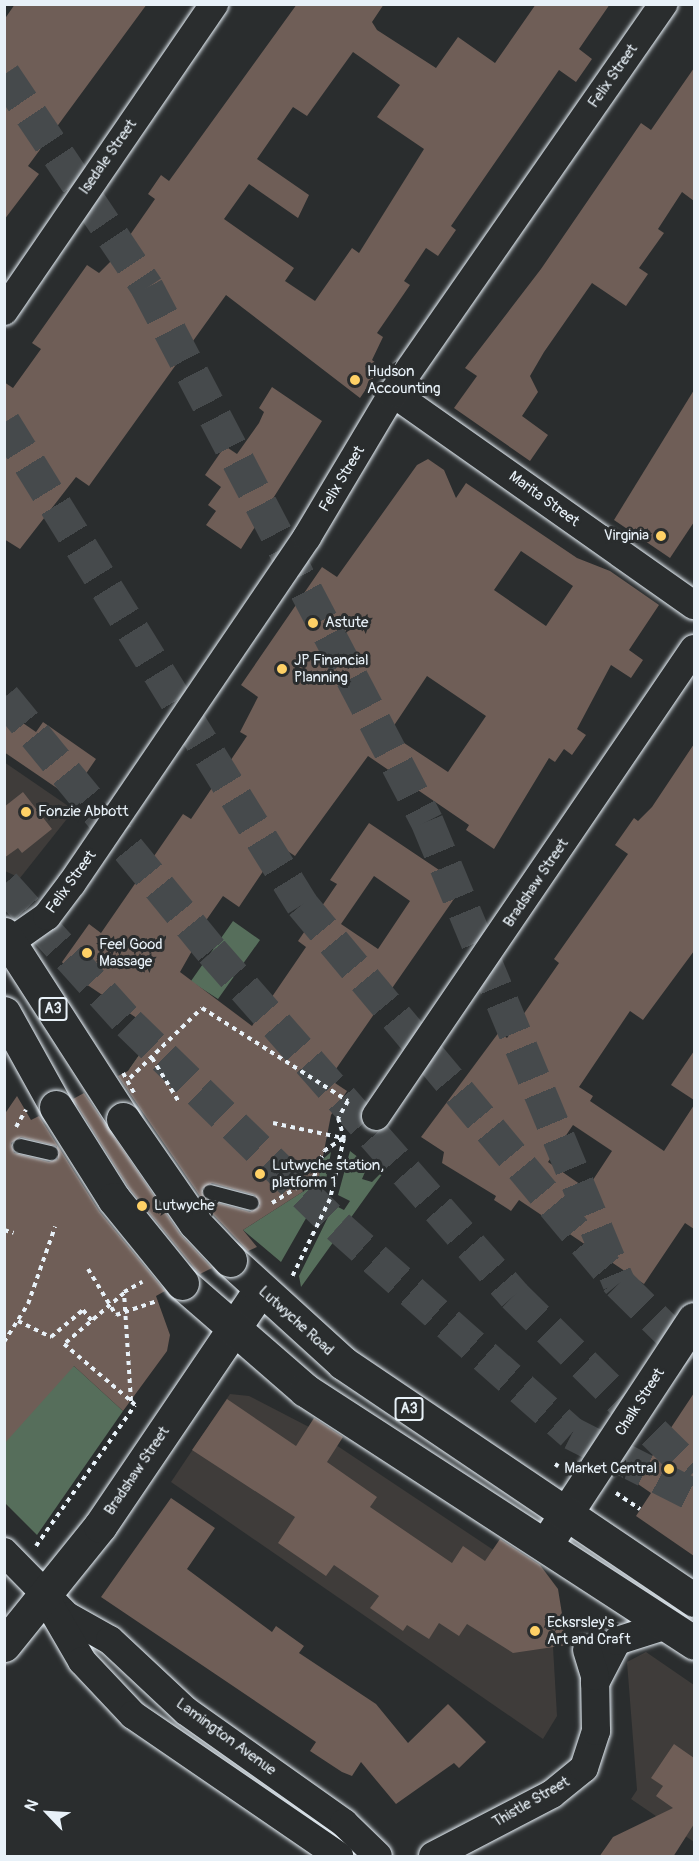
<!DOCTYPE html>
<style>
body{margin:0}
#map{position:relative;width:699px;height:1861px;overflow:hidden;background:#2a2d2e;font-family:Pangolin,sans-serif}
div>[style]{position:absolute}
.built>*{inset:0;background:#3f3c3a}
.green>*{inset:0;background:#566e5b}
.building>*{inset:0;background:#6f5e57}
.motorway-tunnel>*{height:33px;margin-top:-16.5px;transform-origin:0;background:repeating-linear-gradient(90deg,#464a4c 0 33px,transparent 0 49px)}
.path>*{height:4px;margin-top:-2px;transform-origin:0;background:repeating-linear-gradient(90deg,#e8f1f8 0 4.5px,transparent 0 9px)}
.roads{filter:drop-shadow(0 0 2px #e8f1f8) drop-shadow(0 0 2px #e8f1f8)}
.service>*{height:14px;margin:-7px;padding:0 7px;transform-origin:7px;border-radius:7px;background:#2a2d2e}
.minor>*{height:28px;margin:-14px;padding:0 14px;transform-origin:14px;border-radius:14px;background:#2a2d2e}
.tertiary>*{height:33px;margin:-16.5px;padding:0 16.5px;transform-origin:16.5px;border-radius:16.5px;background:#2a2d2e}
.trunk>*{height:33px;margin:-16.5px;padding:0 16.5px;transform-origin:16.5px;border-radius:16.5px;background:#2a2d2e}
.path-bridge>*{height:4px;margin-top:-2px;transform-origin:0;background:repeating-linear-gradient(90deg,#e8f1f8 0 4.5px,transparent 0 9px)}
.bridges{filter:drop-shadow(0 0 2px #e8f1f8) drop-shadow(0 0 2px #e8f1f8)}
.trunk-bridge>*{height:33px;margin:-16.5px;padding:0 16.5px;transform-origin:16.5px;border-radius:16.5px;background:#2a2d2e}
.dots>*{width:16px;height:16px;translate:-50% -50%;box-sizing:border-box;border:3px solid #2a2d2e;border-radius:50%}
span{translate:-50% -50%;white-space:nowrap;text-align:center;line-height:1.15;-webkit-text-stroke:6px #2a2d2e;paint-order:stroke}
.shield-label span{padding:2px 4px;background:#2a2d2e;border:2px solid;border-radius:4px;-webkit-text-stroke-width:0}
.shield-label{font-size:14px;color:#e8f1f8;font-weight:700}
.street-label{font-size:15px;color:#e8f1f8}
.poi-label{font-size:15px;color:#e8f1f8}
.left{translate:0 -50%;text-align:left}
.right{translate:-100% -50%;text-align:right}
.frame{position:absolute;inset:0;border:6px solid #e8f1f8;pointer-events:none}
.north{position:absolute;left:18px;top:1783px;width:60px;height:60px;-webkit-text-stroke:4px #2a2d2e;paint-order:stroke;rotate:295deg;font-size:16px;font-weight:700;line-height:24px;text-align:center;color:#e8f1f8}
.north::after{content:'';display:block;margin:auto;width:21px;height:27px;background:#e8f1f8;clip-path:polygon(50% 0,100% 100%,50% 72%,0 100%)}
</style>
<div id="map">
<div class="built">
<i style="clip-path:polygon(4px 762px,74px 810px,20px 878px,5px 871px)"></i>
<i style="clip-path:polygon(230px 1394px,249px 1396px,309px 1427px,540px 1581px,553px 1647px,557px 1716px,543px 1739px,171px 1482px)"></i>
<i style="clip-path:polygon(646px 1652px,694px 1685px,694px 1842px,631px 1799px,637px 1790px,627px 1662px)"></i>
</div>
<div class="green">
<i style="clip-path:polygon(233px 921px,260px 940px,218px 999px,195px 984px,188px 1008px,128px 1071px)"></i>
<i style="clip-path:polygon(350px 1151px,368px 1165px,362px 1179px,372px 1182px,388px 1166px,301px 1287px,299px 1276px,334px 1205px,344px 1210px,350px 1201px,338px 1195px)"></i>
<i style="clip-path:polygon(331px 1152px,325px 1185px,281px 1262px,243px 1230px,318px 1182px,322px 1160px)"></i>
<i style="clip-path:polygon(74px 1366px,123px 1411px,37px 1535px,5px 1503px,4px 1407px)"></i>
</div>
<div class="building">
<i style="clip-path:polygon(15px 4px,147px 4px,28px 166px,39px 174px,4px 220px,4px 20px)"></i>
<i style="clip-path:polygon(evenodd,297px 4px,384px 4px,372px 22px,377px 30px,436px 68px,458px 37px,495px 63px,536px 4px,610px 4px,579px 49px,592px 59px,576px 82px,559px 70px,451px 226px,456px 230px,438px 256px,426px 248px,404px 281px,410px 285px,377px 333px,383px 337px,372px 360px,381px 367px,360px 398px,226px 295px,89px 486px,76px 477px,20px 549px,4px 539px,4px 382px,13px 388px,41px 349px,32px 343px,87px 265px,99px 273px,114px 258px,155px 199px,148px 194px,161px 175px,169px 181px,297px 4px,353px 52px,400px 85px,377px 117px,424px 149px,359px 253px,352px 248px,315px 301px,285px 281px,294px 268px,224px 219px,249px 184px,298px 218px,309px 195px,257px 159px,293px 107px,307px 116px,353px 52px)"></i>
<i style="clip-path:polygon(694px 68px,694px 201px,682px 192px,658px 229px,664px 233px,639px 268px,648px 274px,626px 306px,592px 283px,544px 352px,530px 376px,538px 392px,522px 416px,548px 435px,530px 461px,454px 408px,477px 376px,465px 368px,541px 269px,641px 123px,651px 130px)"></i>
<i style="clip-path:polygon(272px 387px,322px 421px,241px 549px,206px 525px,216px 511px,208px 505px,221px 487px,205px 475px,225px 446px,237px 454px,259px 423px,264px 412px,259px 408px)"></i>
<i style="clip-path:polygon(694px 390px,694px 522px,670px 558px,614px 520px)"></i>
<i style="clip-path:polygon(evenodd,428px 459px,444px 470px,456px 498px,466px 483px,577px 558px,610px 571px,659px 605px,629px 650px,643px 660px,631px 678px,611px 665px,577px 729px,586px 735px,572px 755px,564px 749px,555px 762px,549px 758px,494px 849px,466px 830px,469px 825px,368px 756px,295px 856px,280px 846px,239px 907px,223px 896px,198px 932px,201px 935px,180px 972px,252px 1026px,306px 947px,298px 941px,337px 884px,330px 880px,369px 823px,463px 886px,329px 1079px,347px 1091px,331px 1115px,318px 1182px,243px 1230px,257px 1247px,248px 1251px,210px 1211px,118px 1076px,128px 1071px,156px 1031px,83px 982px,79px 988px,62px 962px,89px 924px,101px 933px,183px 814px,191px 819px,247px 736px,240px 732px,258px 697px,241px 685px,322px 567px,337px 577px,417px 465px,428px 459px,521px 551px,573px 586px,546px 626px,494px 590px,521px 551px,428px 459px,427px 676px,486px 716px,448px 772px,389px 733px,427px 676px,428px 459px,374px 876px,410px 901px,378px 949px,341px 924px,374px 876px,428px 459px,212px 1183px,255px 1195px,260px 1206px,250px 1212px,207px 1200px,202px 1189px,212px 1183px)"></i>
<i style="clip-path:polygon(4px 710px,36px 732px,43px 722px,96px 759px,70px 797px,4px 752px)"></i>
<i style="clip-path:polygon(evenodd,694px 744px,694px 951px,643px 1020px,630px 1011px,579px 1087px,593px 1096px,590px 1101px,664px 1151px,694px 1105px,694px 1229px,685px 1223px,644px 1284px,519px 1200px,511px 1211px,494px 1200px,496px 1196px,442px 1163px,444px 1152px,421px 1137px,499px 1032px,507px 1038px,559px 963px,554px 959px,628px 854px,615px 845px,634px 818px,638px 821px,652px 807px,694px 744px,573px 1125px,612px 1151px,587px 1189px,548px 1162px,573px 1125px)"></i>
<i style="clip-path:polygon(23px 792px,52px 829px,22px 853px,18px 848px,4px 858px,4px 807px)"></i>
<i style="clip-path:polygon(694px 1051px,694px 1100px,671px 1085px)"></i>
<i style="clip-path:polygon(84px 1093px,180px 1234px,212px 1268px,200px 1274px,196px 1270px,129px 1188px,73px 1099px)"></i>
<i style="clip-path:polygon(evenodd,17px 1096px,31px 1120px,39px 1116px,99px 1211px,165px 1291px,156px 1296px,170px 1335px,167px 1351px,123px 1411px,74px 1366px,4px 1444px,4px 1115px,17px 1096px,21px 1137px,57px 1146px,58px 1159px,49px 1162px,14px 1153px,11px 1143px,21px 1137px)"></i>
<i style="clip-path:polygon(694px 1393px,694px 1556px,636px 1516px,651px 1493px,635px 1482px)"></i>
<i style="clip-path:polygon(227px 1399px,296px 1446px,314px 1418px,343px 1437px,327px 1462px,377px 1497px,370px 1507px,452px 1563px,463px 1546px,485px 1561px,500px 1539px,540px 1565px,558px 1589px,567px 1645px,513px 1653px,467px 1624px,459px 1636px,439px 1623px,429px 1639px,407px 1625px,403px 1631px,370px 1608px,379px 1596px,334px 1565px,326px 1576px,278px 1543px,295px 1517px,192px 1450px)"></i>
<i style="clip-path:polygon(171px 1498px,215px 1528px,187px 1569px,272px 1632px,276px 1626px,304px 1646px,299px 1653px,376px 1704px,408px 1743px,448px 1704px,486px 1742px,459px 1768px,454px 1763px,396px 1804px,361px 1762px,352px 1776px,342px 1772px,310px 1751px,316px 1742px,101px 1597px)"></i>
<i style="clip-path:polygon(674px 1744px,694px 1758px,694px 1824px,673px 1857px,599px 1857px,613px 1837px,673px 1808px,656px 1796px,663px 1786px,651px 1778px)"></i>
</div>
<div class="motorway-tunnel">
<i style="left:4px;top:74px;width:257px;rotate:56.1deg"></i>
<i style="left:147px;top:287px;width:603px;rotate:62.33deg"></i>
<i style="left:427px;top:821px;width:500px;rotate:67.43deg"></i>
<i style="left:4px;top:422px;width:567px;rotate:58.27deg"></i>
<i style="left:302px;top:904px;width:494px;rotate:50.1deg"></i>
<i style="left:619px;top:1283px;width:105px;rotate:44.6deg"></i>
<i style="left:4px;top:697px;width:328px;rotate:50.7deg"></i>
<i style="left:212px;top:951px;width:458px;rotate:48.7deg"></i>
<i style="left:514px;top:1295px;width:252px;rotate:44.5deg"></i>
<i style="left:4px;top:884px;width:187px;rotate:48deg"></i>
<i style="left:129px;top:1023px;width:291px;rotate:44.2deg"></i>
<i style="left:338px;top:1226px;width:312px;rotate:41.5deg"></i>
<i style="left:572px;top:1433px;width:137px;rotate:26.9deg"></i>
</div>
<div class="path">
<i style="left:152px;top:1058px;width:52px;rotate:58.5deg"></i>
<i style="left:130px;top:1078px;width:100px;rotate:-44.2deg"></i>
<i style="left:202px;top:1008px;width:173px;rotate:32.5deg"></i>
<i style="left:348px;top:1101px;width:20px;rotate:120deg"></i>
<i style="left:338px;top:1118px;width:21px;rotate:73deg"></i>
<i style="left:344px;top:1138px;width:63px;rotate:102.9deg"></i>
<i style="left:330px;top:1199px;width:87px;rotate:116deg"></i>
<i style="left:273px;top:1123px;width:72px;rotate:12.1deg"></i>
<i style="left:16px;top:1127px;width:20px;rotate:-60deg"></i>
<i style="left:272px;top:1203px;width:49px;rotate:-31.8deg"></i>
<i style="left:314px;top:1177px;width:28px;rotate:-69deg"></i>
<i style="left:324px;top:1151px;width:23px;rotate:-34deg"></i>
<i style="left:4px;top:1230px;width:10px;rotate:17deg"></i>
<i style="left:124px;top:1293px;width:79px;rotate:139.6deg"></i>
<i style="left:64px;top:1344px;width:88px;rotate:40.4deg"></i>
<i style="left:18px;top:1321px;width:37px;rotate:26deg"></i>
<i style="left:51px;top:1337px;width:42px;rotate:-40.2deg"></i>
<i style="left:83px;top:1310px;width:14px;rotate:51deg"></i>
<i style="left:4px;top:1342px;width:45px;rotate:-57.7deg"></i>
<i style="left:28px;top:1304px;width:82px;rotate:-70.7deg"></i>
<i style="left:555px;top:1464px;width:4px;rotate:34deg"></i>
<i style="left:616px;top:1493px;width:29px;rotate:34deg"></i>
<i style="left:36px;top:1546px;width:172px;rotate:-54.9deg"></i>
<i style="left:135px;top:1405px;width:6px;rotate:-135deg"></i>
<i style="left:131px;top:1401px;width:109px;rotate:-93.7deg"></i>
<i style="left:124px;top:1292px;width:21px;rotate:-29deg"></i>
</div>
<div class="roads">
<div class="service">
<i style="left:20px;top:1146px;width:32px;rotate:13deg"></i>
<i style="left:210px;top:1192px;width:43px;rotate:14.7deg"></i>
</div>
<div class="minor">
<i style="left:4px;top:311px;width:372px;rotate:-55.6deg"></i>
<i style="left:393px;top:393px;width:368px;rotate:35.2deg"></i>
<i style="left:10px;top:942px;width:45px;rotate:-35.1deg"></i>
<i style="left:47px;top:916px;width:41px;rotate:-52.9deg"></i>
<i style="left:72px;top:883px;width:418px;rotate:-55.8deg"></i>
<i style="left:307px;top:537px;width:168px;rotate:-59.2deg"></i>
<i style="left:393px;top:393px;width:474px;rotate:-55.2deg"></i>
<i style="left:376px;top:1116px;width:565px;rotate:-55.75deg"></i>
<i style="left:4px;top:1552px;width:90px;rotate:45.5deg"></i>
<i style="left:67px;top:1616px;width:49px;rotate:29.2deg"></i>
<i style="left:110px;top:1640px;width:104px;rotate:43.1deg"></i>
<i style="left:186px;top:1711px;width:194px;rotate:35.3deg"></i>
<i style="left:344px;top:1823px;width:47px;rotate:44.1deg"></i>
<i style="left:49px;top:1604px;width:66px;rotate:59.9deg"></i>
<i style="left:82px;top:1661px;width:74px;rotate:46.6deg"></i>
<i style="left:133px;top:1715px;width:250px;rotate:34.4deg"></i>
<i style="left:595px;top:1683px;width:47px;rotate:-62.4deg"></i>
<i style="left:617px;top:1641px;width:52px;rotate:-17.7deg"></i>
<i style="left:433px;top:1856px;width:134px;rotate:-27.5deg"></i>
<i style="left:552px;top:1794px;width:41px;rotate:-39.1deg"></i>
<i style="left:584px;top:1768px;width:39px;rotate:-72deg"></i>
<i style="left:596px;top:1731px;width:55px;rotate:-91deg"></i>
<i style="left:595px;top:1676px;width:27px;rotate:-107deg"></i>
</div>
<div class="tertiary">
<i style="left:546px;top:1544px;width:269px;rotate:-56.7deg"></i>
<i style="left:4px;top:1645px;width:153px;rotate:-51.1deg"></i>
<i style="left:100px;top:1526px;width:285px;rotate:-55.9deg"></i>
</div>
<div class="trunk">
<i style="left:4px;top:934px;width:220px;rotate:57.2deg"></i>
<i style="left:4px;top:1013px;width:107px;rotate:61deg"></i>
<i style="left:230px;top:1260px;width:153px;rotate:42.3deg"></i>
<i style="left:343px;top:1363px;width:424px;rotate:34deg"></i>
<i style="left:182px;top:1283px;width:163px;rotate:41deg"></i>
<i style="left:305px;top:1390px;width:464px;rotate:33deg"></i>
</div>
</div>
<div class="path-bridge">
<i style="left:123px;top:1073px;width:23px;rotate:61deg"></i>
<i style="left:88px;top:1269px;width:54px;rotate:58.7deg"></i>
<i style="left:116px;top:1315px;width:43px;rotate:-18.9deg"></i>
</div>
<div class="bridges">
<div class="trunk-bridge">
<i style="left:56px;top:1107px;width:109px;rotate:57.8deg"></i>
<i style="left:114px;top:1199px;width:108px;rotate:51deg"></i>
<i style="left:123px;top:1119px;width:126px;rotate:55.3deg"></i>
<i style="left:195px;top:1223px;width:51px;rotate:46.6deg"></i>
</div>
</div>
<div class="dots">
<i style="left:355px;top:380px;background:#ffd166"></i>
<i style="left:661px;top:536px;background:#ffd166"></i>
<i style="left:313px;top:623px;background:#ffd166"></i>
<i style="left:282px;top:669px;background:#ffd166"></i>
<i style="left:26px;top:812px;background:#ffd166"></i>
<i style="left:87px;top:953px;background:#ffd166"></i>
<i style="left:260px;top:1174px;background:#ffd166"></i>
<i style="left:142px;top:1206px;background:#ffd166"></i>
<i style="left:669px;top:1469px;background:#ffd166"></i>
<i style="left:535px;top:1631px;background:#ffd166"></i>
</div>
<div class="shield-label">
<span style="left:53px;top:1009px">A3</span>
<span style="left:409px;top:1409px">A3</span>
</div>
<div class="street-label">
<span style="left:613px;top:76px;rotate:-55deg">Felix Street</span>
<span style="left:108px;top:157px;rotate:-55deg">Isedale Street</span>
<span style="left:342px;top:479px;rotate:-59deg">Felix Street</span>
<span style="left:544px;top:499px;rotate:36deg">Marita Street</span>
<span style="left:71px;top:882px;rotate:-54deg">Felix Street</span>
<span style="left:536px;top:883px;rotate:-56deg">Bradshaw Street</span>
<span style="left:296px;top:1321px;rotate:42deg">Lutwyche Road</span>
<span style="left:640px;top:1402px;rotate:-57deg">Chalk Street</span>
<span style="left:137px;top:1471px;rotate:-56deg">Bradshaw Street</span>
<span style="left:226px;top:1737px;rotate:36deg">Lamington Avenue</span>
<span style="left:531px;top:1802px;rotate:-30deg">Thistle Street</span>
</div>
<div class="poi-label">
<span class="left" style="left:367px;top:380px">Hudson<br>Accounting</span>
<span class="right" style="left:649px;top:536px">Virginia</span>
<span class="left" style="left:325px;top:623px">Astute</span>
<span class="left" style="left:294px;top:669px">JP Financial<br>Planning</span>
<span class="left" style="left:38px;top:812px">Fonzie Abbott</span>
<span class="left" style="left:99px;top:953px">Feel Good<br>Massage</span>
<span class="left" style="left:272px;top:1174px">Lutwyche station,<br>platform 1</span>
<span class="left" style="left:154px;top:1206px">Lutwyche</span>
<span class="right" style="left:657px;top:1469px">Market Central</span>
<span class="left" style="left:547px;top:1631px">Ecksrsley's<br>Art and Craft</span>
</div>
<div class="frame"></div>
<div class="north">N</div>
</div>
